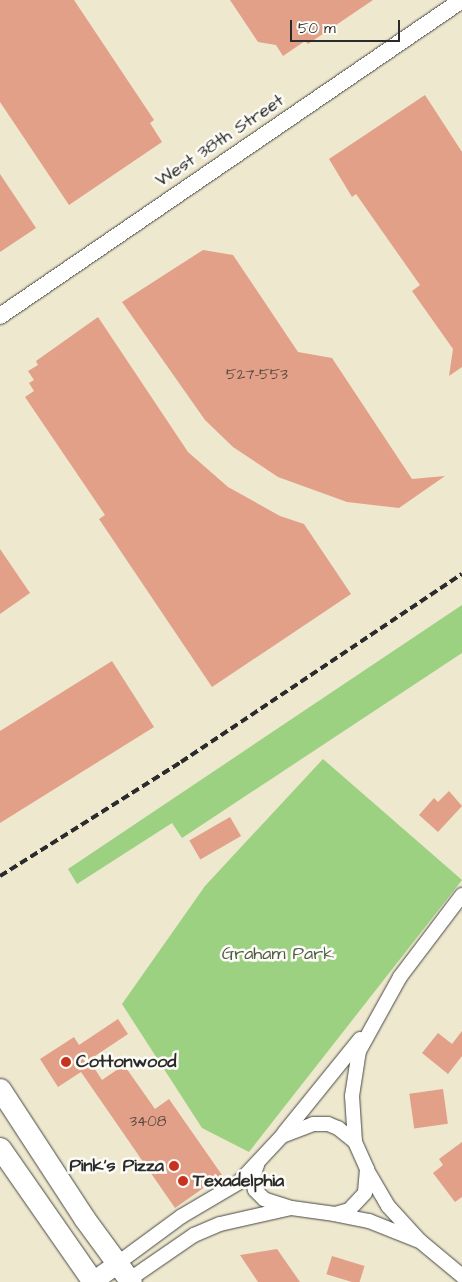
<!DOCTYPE html>
<style>
body{margin:0}
#map{position:relative;width:462px;height:1282px;overflow:hidden;background:#ede8ce;font-family:"Architects Daughter",sans-serif}
div>[style]{position:absolute}
.green>*{inset:0;background:#9cd182}
.building>*{inset:0;background:#e2a088;transform-origin:0 0}
.roads{filter:drop-shadow(0 0 1px #484743) drop-shadow(0 0 1px #484743)}
.minor>*{height:14px;margin:-7px;padding:0 7px;transform-origin:7px;border-radius:7px;background:#fff}
.tertiary>*{height:16px;margin:-8px;padding:0 8px;transform-origin:8px;border-radius:8px;background:#fff}
.secondary>*{height:19px;margin:-9.5px;padding:0 9.5px;transform-origin:9.5px;border-radius:9.5px;background:#fff}
.primary>*{height:21px;margin:-10.5px;padding:0 10.5px;transform-origin:10.5px;border-radius:10.5px;background:#fff}
.rail>*{height:4px;margin-top:-2px;transform-origin:0;background:repeating-linear-gradient(90deg,#2b2b2b 0 8px,transparent 0 12px)}
.dots>*{width:14px;height:14px;translate:-50% -50%;box-sizing:border-box;border:2px solid #fdfcf7;border-radius:50%}
span{translate:-50% -50%;white-space:nowrap;text-align:center;line-height:1.15;-webkit-text-stroke:5px #fdfcf7;paint-order:stroke}
.number-label{font-size:15px;color:#594842}
.number-label span{-webkit-text-stroke-width:0}
.street-label{font-size:18px;color:#2b2b2b}
.park-label{font-size:18px;color:#4d5d45}
.poi-label{font-size:18px;color:#2b2b2b;font-weight:700}
.left{translate:0 -50%;text-align:left}
.right{translate:-100% -50%;text-align:right}
.scale{position:absolute;left:290px;top:20px;width:110px;height:22px;box-sizing:border-box;border:2px solid #2b2b2b;border-top:0;padding-left:6px;font-size:15px;line-height:18px;white-space:nowrap;color:#2b2b2b;-webkit-text-stroke:4px #fdfcf7;paint-order:stroke}
</style>
<div id="map">
<div class="green">
<i style="clip-path:polygon(462px 605px,462px 653px,182px 838px,172px 823px,77px 884px,68px 869px)"></i>
<i style="clip-path:polygon(323px 759px,462px 880px,249px 1152px,202px 1128px,122px 1004px,205px 886px)"></i>
</div>
<div class="building">
<i style="clip-path:polygon(0 0,74px 0,154px 120px,150px 123px,162px 142px,69px 205px,0 102px)"></i>
<i style="clip-path:polygon(230px 0,373px 0,308px 44px,305px 41px,283px 56px,276px 45px,258px 42px)"></i>
<i style="clip-path:polygon(425px 95px,462px 152px,462px 367px,449px 376px,453px 349px,412px 291px,420px 285px,356px 194px,352px 197px,329px 159px)"></i>
<i style="clip-path:polygon(0 174px,36px 228px,0 252px)"></i>
<i style="clip-path:polygon(203px 250px,233px 255px,298px 352px,332px 358px,412px 479px,445px 476px,399px 508px,347px 502px,278px 477px,233px 447px,205px 420px,122px 302px)"></i>
<i style="clip-path:polygon(98px 317px,188px 452px,228px 487px,280px 516px,304px 524px,351px 594px,212px 687px,99px 519px,105px 515px,25px 397px,34px 391px,29px 383px,34px 380px,28px 371px,38px 365px,36px 361px)"></i>
<i style="clip-path:polygon(0 549px,30px 593px,0 614px)"></i>
<i style="clip-path:polygon(112px 661px,154px 727px,0 823px,0 731px)"></i>
<i style="clip-path:polygon(449px 791px,462px 806px,438px 832px,419px 815px,434px 798px,438px 802px)"></i>
<i style="left:230px;top:817px;width:22px;height:47px;rotate:60deg"></i>
<i style="clip-path:polygon(118px 1019px,128px 1034px,89px 1060px,102px 1080px,124px 1065px,155px 1109px,169px 1099px,222px 1175px,175px 1208px,81px 1072px,58px 1087px,40px 1059px,74px 1037px,79px 1045px)"></i>
<i style="clip-path:polygon(462px 1031px,462px 1056px,448px 1074px,422px 1053px,438px 1033px,452px 1044px)"></i>
<i style="left:443px;top:1089px;width:35px;height:34px;rotate:82deg"></i>
<i style="clip-path:polygon(462px 1142px,462px 1197px,455px 1202px,433px 1173px,443px 1165px,439px 1159px)"></i>
<i style="clip-path:polygon(277px 1249px,300px 1282px,258px 1282px,240px 1255px)"></i>
<i style="left:332px;top:1256px;width:34px;height:19px;rotate:17deg"></i>
</div>
<div class="roads">
<div class="minor">
<i style="left:284px;top:1133px;width:121px;rotate:-51deg"></i>
<i style="left:355px;top:1142px;width:46px;rotate:-93.7deg"></i>
<i style="left:352px;top:1096px;width:46px;rotate:-81.2deg"></i>
<i style="left:359px;top:1051px;width:85px;rotate:-61deg"></i>
<i style="left:400px;top:977px;width:103px;rotate:-52.9deg"></i>
<i style="left:367px;top:1170px;width:42px;rotate:59.7deg"></i>
<i style="left:388px;top:1206px;width:47px;rotate:47.6deg"></i>
<i style="left:420px;top:1241px;width:55px;rotate:39.8deg"></i>
<i style="left:338px;top:1215px;width:32px;rotate:11deg"></i>
<i style="left:369px;top:1221px;width:52px;rotate:21.6deg"></i>
<i style="left:118px;top:1263px;width:79px;rotate:-36.3deg"></i>
<i style="left:182px;top:1216px;width:65px;rotate:-30.5deg"></i>
<i style="left:238px;top:1183px;width:64px;rotate:-46.9deg"></i>
<i style="left:282px;top:1136px;width:33px;rotate:-21deg"></i>
<i style="left:313px;top:1124px;width:15px"></i>
<i style="left:328px;top:1124px;width:11px;rotate:22deg"></i>
<i style="left:338px;top:1128px;width:22px;rotate:39deg"></i>
<i style="left:355px;top:1142px;width:30px;rotate:66deg"></i>
<i style="left:367px;top:1169px;width:24px;rotate:95deg"></i>
<i style="left:365px;top:1193px;width:23px;rotate:133deg"></i>
<i style="left:349px;top:1210px;width:15px;rotate:164deg"></i>
<i style="left:335px;top:1214px;width:44px;rotate:-172.2deg"></i>
<i style="left:291px;top:1208px;width:28px;rotate:-162deg"></i>
<i style="left:264px;top:1199px;width:13px;rotate:-135deg"></i>
<i style="left:255px;top:1190px;width:11px;rotate:-105deg"></i>
<i style="left:252px;top:1179px;width:15px;rotate:-70deg"></i>
<i style="left:130px;top:1279px;width:78px;rotate:-34.5deg"></i>
<i style="left:194px;top:1235px;width:28px;rotate:-23deg"></i>
<i style="left:220px;top:1224px;width:73px;rotate:-12.7deg"></i>
</div>
<div class="tertiary">
<i style="left:0;top:316px;width:560px;rotate:-34.37deg"></i>
</div>
<div class="secondary">
<i style="left:91px;top:1282px;width:33px;rotate:-35deg"></i>
</div>
<div class="primary">
<i style="left:0;top:1089px;width:154px;rotate:56.9deg"></i>
<i style="left:84px;top:1218px;width:79px;rotate:53.7deg"></i>
<i style="left:0;top:1148px;width:163px;rotate:55.2deg"></i>
</div>
</div>
<div class="rail">
<i style="left:0;top:876px;width:214px;rotate:-32.2deg"></i>
<i style="left:181px;top:762px;width:338px;rotate:-33.8deg"></i>
</div>
<div class="dots">
<i style="left:66px;top:1062px;background:#c8321e"></i>
<i style="left:174px;top:1166px;background:#c8321e"></i>
<i style="left:183px;top:1181px;background:#c8321e"></i>
</div>
<div class="number-label">
<span style="left:257px;top:375px">527-553</span>
<span style="left:148px;top:1122px">3408</span>
</div>
<div class="street-label">
<span style="left:220px;top:141px;rotate:-34deg">West 38th Street</span>
</div>
<div class="park-label">
<span style="left:278px;top:954px">Graham Park</span>
</div>
<div class="poi-label">
<span class="left" style="left:76px;top:1062px">Cottonwood</span>
<span class="right" style="left:164px;top:1166px">Pink's Pizza</span>
<span class="left" style="left:193px;top:1181px">Texadelphia</span>
</div>
<div class="scale">50 m</div>
</div>
